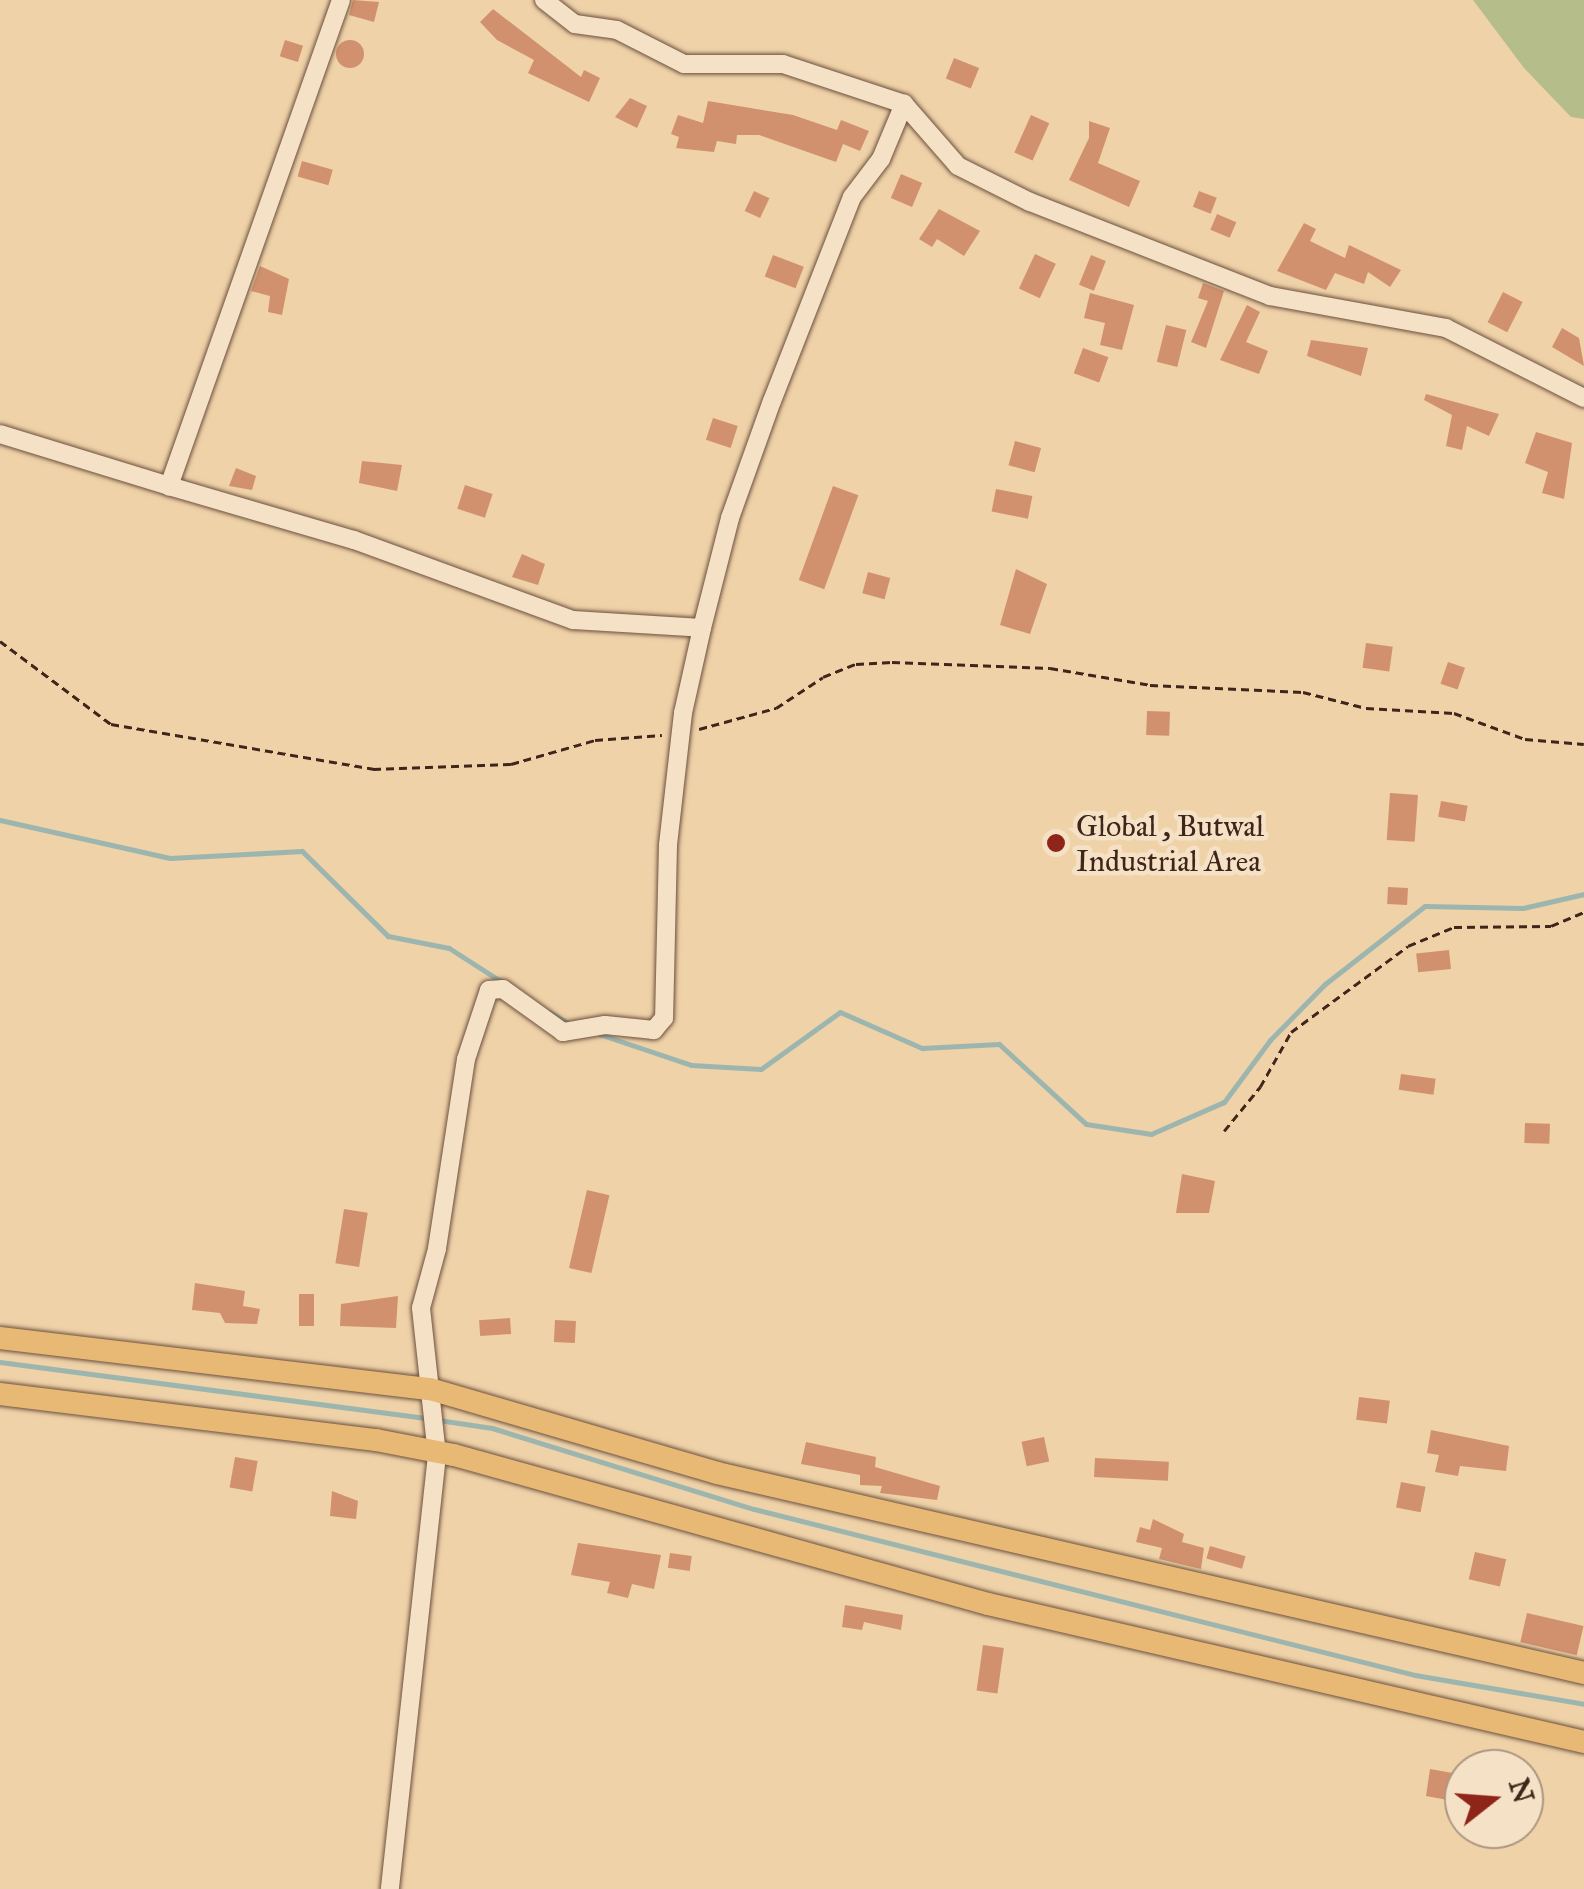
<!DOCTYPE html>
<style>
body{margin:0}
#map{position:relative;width:1584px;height:1889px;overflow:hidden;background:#efd2a8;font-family:"IM FELL Great Primer",serif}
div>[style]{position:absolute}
.green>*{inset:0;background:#b5bd8a}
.stream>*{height:5px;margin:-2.5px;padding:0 2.5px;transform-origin:2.5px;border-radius:2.5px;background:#9cb6af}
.building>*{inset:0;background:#d1916e;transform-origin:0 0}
.round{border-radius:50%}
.path>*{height:2.5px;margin-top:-1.25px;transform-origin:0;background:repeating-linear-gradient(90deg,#40251b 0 8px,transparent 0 13px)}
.roads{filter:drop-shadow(0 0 2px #6c503e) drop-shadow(0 0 2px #6c503e)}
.minor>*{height:18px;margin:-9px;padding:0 9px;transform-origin:9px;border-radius:9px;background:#f5e2c6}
.major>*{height:22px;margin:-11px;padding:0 11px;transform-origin:11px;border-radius:11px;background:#e8b974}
.dots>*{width:28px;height:28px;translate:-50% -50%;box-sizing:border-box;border:5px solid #f5e2c6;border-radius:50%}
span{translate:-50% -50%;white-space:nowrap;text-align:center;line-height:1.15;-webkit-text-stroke:9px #f5e2c6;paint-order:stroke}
.poi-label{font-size:30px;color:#40251b}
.left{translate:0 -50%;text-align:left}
.north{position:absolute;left:1444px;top:1749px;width:100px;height:100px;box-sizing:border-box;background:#f5e2c6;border:2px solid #ad9682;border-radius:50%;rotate:73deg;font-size:28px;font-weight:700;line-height:40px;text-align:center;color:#40251b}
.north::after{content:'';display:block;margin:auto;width:35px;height:45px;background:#8f2418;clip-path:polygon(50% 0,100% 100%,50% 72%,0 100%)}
</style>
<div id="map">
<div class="green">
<i style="clip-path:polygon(1473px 0,1584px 0,1584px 119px,1571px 117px,1524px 68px)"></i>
</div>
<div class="stream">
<i style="left:0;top:820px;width:174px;rotate:12.6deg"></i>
<i style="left:170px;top:858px;width:132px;rotate:-3deg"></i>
<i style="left:302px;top:851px;width:121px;rotate:44.7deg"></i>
<i style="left:388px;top:936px;width:62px;rotate:11.1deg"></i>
<i style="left:449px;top:948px;width:63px;rotate:32.7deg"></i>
<i style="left:549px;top:1012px;width:24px;rotate:30deg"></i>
<i style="left:599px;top:1034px;width:97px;rotate:18.6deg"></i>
<i style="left:691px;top:1065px;width:70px;rotate:3.3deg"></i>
<i style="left:761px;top:1069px;width:97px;rotate:-35.8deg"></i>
<i style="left:840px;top:1012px;width:90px;rotate:23.7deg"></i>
<i style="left:922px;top:1048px;width:77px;rotate:-3deg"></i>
<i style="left:999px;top:1044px;width:118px;rotate:42.6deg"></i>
<i style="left:1086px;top:1124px;width:66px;rotate:8.7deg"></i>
<i style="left:1151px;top:1134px;width:80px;rotate:-23.7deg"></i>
<i style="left:1224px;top:1102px;width:77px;rotate:-53.4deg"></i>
<i style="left:1270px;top:1040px;width:78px;rotate:-45.5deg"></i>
<i style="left:1325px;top:984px;width:127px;rotate:-38deg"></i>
<i style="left:1425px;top:906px;width:98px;rotate:1.2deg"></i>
<i style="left:1523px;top:908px;width:63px;rotate:-12.9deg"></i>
<i style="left:0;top:1362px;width:431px;rotate:7.5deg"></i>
<i style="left:438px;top:1420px;width:55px;rotate:8.4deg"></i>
<i style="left:492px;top:1428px;width:274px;rotate:17.2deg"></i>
<i style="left:754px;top:1509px;width:682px;rotate:14.1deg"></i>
<i style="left:1415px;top:1675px;width:171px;rotate:9.7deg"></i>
</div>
<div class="building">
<i style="clip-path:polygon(353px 0,379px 2px,374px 22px,349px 15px)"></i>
<i style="clip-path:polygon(493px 9px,581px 77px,584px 70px,600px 78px,589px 102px,528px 73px,534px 60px,497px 40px,480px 22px)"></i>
<i class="round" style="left:336px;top:40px;width:28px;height:28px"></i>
<i style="left:285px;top:40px;width:19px;height:17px;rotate:18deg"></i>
<i style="left:954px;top:58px;width:27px;height:22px;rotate:22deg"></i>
<i style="clip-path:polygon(630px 98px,647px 106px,637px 128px,615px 117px)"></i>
<i style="clip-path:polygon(708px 101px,793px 115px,837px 130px,841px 120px,869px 131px,860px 151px,843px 144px,836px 162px,759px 135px,737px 135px,736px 144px,717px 141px,714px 152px,676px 148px,679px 137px,671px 134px,678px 115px,703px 123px)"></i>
<i style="left:1031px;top:115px;width:20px;height:41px;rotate:24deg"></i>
<i style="clip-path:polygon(1089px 121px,1110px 128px,1098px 163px,1140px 181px,1129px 207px,1069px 180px,1089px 138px)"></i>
<i style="left:302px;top:161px;width:32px;height:16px;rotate:16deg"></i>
<i style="left:901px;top:174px;width:23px;height:26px;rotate:23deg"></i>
<i style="left:754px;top:191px;width:17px;height:22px;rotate:25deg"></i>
<i style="left:1199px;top:191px;width:19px;height:17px;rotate:21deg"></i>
<i style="clip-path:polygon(939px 209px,980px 231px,964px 256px,937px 239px,932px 247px,919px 239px)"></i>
<i style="left:1217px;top:214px;width:21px;height:17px;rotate:23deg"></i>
<i style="clip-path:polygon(1304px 223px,1316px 229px,1310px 241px,1345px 258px,1349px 245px,1401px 270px,1390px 287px,1368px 272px,1364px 284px,1335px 273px,1326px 290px,1277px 271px)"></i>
<i style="left:1035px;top:254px;width:23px;height:38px;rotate:25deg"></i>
<i style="left:773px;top:255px;width:33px;height:23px;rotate:21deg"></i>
<i style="left:1091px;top:255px;width:16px;height:32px;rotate:22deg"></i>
<i style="clip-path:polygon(260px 266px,289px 279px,282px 315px,268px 312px,270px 296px,251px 291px)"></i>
<i style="clip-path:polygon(1203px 283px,1224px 291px,1206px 348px,1191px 342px,1208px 301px,1198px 298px)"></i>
<i style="left:1503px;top:292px;width:22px;height:34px;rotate:27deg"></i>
<i style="clip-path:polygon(1090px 293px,1134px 305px,1122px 350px,1100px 345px,1105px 323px,1084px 318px)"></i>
<i style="clip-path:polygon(1247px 305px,1260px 312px,1246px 342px,1268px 351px,1259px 374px,1220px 360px)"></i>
<i style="left:1166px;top:325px;width:21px;height:38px;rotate:14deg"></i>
<i style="clip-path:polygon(1562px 328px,1579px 338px,1584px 366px,1552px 347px)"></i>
<i style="clip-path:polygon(1311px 340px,1368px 348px,1361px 376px,1307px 356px)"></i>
<i style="left:1083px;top:348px;width:27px;height:27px;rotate:20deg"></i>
<i style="clip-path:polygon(1426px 394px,1499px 414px,1489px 436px,1467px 426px,1462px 450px,1446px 446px,1452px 415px,1424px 400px)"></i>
<i style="left:713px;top:418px;width:26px;height:23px;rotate:18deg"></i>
<i style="clip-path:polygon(1536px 432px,1572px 443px,1564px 499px,1542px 493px,1548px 472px,1525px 463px)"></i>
<i style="left:1015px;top:441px;width:27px;height:25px;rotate:15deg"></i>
<i style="clip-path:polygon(362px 461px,402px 465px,397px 491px,359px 483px)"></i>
<i style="clip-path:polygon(236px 468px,256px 476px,252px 490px,229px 486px)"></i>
<i style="left:465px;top:485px;width:29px;height:25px;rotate:18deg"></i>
<i style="left:833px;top:486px;width:27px;height:100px;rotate:20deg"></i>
<i style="left:996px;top:489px;width:37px;height:23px;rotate:11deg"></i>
<i style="clip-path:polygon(522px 554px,545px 564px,538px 585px,512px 577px)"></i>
<i style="clip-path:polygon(1016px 569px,1047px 584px,1030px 634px,1000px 625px)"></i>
<i style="left:868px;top:572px;width:23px;height:22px;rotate:15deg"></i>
<i style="left:1366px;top:643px;width:27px;height:25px;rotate:8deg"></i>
<i style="left:1448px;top:662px;width:18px;height:23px;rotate:19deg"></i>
<i style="left:1147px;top:711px;width:23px;height:24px;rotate:2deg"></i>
<i style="left:1390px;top:793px;width:28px;height:47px;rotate:4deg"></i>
<i style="left:1441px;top:801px;width:27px;height:16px;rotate:10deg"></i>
<i style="left:1388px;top:887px;width:20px;height:17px;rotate:3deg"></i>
<i style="left:1449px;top:950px;width:19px;height:33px;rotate:84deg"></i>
<i style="left:1401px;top:1074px;width:35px;height:16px;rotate:8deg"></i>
<i style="left:1525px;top:1123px;width:25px;height:20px;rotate:2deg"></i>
<i style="clip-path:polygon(1182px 1174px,1215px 1181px,1209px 1213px,1176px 1213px)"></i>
<i style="left:587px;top:1190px;width:23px;height:80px;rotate:13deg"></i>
<i style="left:344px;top:1209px;width:24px;height:55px;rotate:9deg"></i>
<i style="clip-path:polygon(195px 1283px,245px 1291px,243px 1306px,260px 1309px,257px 1324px,225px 1323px,220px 1313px,192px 1310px)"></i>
<i style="left:299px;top:1294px;width:15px;height:32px"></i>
<i style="clip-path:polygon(398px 1296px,396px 1328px,340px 1326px,341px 1304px)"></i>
<i style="left:510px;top:1318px;width:16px;height:31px;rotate:86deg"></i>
<i style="left:555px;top:1320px;width:21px;height:22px;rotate:3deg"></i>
<i style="left:1359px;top:1397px;width:31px;height:23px;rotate:7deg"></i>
<i style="clip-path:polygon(1431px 1430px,1509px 1446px,1506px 1471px,1460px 1466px,1458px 1476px,1435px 1472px,1439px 1455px,1427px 1453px)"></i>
<i style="left:1044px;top:1437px;width:25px;height:23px;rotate:78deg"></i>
<i style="clip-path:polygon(806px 1442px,876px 1457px,875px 1467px,940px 1486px,937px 1500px,880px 1493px,882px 1486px,860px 1485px,860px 1475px,801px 1464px)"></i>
<i style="left:235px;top:1457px;width:23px;height:31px;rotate:10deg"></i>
<i style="left:1095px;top:1458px;width:74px;height:19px;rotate:3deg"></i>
<i style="left:1401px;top:1482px;width:25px;height:26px;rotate:11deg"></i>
<i style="clip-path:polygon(332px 1491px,358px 1501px,356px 1519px,330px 1516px)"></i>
<i style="clip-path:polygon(1153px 1519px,1184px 1534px,1182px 1542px,1204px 1548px,1201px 1569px,1159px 1559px,1162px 1548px,1136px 1542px,1140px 1527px,1150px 1530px)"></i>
<i style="clip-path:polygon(578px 1543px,661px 1555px,654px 1589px,632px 1584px,628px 1598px,607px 1593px,610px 1582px,571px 1575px)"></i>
<i style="left:1210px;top:1546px;width:37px;height:13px;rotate:16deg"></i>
<i style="left:1475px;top:1552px;width:32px;height:28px;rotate:13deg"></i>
<i style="left:670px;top:1553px;width:22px;height:15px;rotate:8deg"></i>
<i style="clip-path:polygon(845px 1605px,903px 1615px,901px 1630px,864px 1622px,862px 1630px,842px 1627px)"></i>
<i style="left:1527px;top:1613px;width:58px;height:30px;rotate:13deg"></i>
<i style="left:983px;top:1645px;width:21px;height:46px;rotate:8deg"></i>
<i style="clip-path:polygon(1430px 1769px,1464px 1775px,1464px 1803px,1426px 1796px)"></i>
</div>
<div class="path">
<i style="left:0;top:641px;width:139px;rotate:36.8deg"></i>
<i style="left:111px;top:724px;width:266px;rotate:9.7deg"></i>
<i style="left:373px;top:769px;width:138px;rotate:-2.1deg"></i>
<i style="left:511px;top:764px;width:87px;rotate:-15.9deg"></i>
<i style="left:595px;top:740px;width:67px;rotate:-4.3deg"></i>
<i style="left:699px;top:729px;width:80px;rotate:-15.3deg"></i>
<i style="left:776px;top:708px;width:56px;rotate:-33.4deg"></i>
<i style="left:823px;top:677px;width:35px;rotate:-22deg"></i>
<i style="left:856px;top:664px;width:36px;rotate:-3deg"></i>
<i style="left:892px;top:662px;width:158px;rotate:2.2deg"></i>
<i style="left:1050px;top:668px;width:101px;rotate:9.6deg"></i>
<i style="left:1150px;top:685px;width:153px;rotate:2.6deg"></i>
<i style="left:1303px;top:692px;width:65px;rotate:14.3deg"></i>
<i style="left:1366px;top:708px;width:88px;rotate:3.3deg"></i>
<i style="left:1454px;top:713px;width:76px;rotate:20.1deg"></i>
<i style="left:1525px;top:739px;width:59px;rotate:4.8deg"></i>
<i style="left:1224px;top:1131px;width:57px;rotate:-50.7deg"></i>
<i style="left:1260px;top:1087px;width:63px;rotate:-60.6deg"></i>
<i style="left:1291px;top:1032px;width:145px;rotate:-36.3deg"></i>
<i style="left:1408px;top:946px;width:50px;rotate:-22.4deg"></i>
<i style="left:1454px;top:927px;width:97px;rotate:-0.6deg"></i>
<i style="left:1551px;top:926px;width:36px;rotate:-23deg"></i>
</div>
<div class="roads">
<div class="minor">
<i style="left:341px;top:0;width:516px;rotate:109.49deg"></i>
<i style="left:169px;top:486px;width:193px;rotate:16.3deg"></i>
<i style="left:354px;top:540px;width:233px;rotate:20.1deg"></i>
<i style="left:573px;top:620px;width:129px;rotate:3.5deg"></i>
<i style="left:702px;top:628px;width:87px;rotate:102.6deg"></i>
<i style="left:683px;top:713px;width:133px;rotate:96.5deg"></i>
<i style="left:668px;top:845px;width:173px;rotate:91.3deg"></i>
<i style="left:664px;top:1018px;width:16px;rotate:130deg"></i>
<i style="left:654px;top:1030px;width:49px;rotate:-174.2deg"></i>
<i style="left:605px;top:1025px;width:43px;rotate:170.5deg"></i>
<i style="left:563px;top:1032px;width:74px;rotate:-144.4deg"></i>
<i style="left:503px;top:989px;width:14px;rotate:176deg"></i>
<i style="left:489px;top:990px;width:73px;rotate:108.4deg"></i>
<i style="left:466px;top:1059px;width:192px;rotate:98.7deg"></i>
<i style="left:437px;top:1249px;width:61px;rotate:105.2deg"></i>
<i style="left:421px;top:1308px;width:148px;rotate:83.8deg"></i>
<i style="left:437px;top:1455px;width:437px;rotate:96.2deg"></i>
<i style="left:544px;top:0;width:39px;rotate:38deg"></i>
<i style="left:575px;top:24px;width:42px;rotate:8.1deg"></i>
<i style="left:617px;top:30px;width:75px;rotate:26.9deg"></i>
<i style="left:684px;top:64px;width:99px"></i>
<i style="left:783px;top:64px;width:127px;rotate:18.3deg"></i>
<i style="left:904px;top:104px;width:82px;rotate:48.9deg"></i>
<i style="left:958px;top:166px;width:80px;rotate:26.6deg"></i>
<i style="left:1030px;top:202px;width:258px;rotate:21.4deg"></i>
<i style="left:1270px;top:296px;width:179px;rotate:10.3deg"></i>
<i style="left:1446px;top:328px;width:155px;rotate:26.9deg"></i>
<i style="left:0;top:434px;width:177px;rotate:17.1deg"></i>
<i style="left:702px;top:628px;width:114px;rotate:-75.7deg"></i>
<i style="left:730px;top:518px;width:124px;rotate:-70.3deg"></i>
<i style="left:772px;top:401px;width:219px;rotate:-68.6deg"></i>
<i style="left:852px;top:197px;width:48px;rotate:-52.7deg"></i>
<i style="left:881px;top:159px;width:60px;rotate:-67.3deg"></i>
</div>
<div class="major">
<i style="left:0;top:1338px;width:433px;rotate:6.8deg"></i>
<i style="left:430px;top:1389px;width:299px;rotate:16.3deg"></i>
<i style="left:717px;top:1473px;width:890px;rotate:12.99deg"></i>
<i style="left:0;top:1394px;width:379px;rotate:7deg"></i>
<i style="left:376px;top:1440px;width:79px;rotate:10.9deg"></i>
<i style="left:454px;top:1455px;width:554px;rotate:15.59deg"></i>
<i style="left:988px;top:1604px;width:612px;rotate:13.04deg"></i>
</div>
</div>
<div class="dots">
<i style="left:1056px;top:843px;background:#8f2418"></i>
</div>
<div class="poi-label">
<span class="left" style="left:1076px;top:843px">Global , Butwal<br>Industrial Area</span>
</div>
<div class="north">N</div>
</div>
